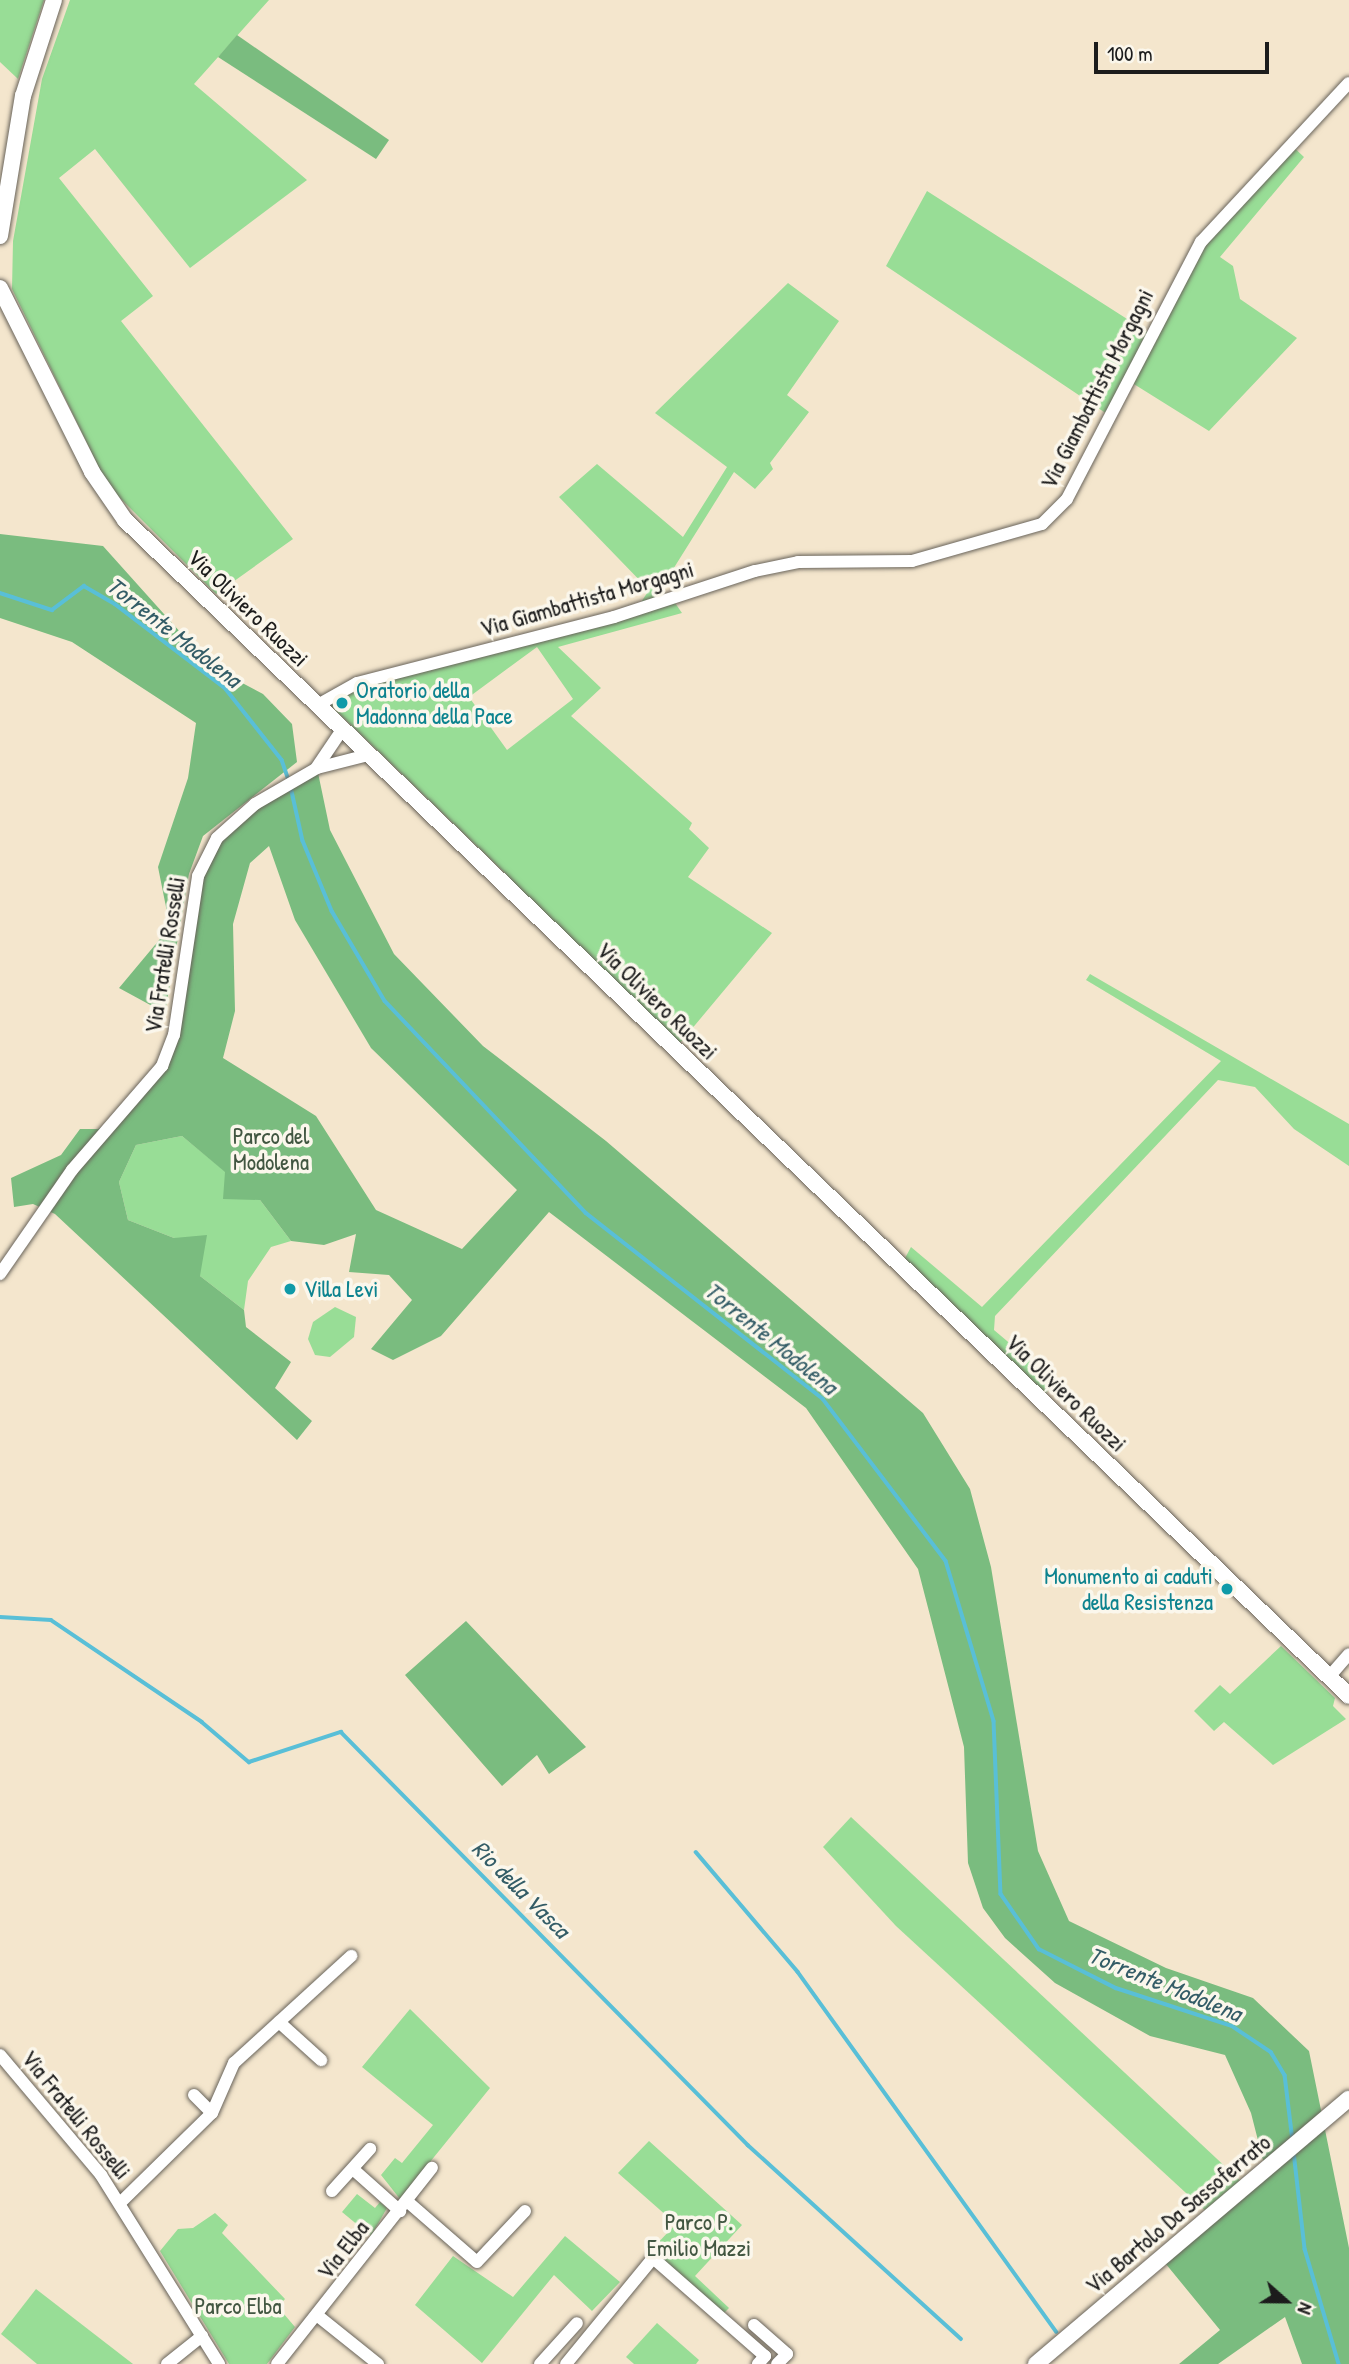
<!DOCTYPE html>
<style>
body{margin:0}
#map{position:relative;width:1349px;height:2364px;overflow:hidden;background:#f4e6cd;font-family:"Patrick Hand",sans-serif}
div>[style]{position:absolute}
.green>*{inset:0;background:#98dd96}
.forest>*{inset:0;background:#7abc7f}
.stream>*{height:3.5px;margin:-1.75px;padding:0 1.75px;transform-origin:1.75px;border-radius:1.75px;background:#59bfd7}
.roads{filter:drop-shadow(0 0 2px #68635a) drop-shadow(0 0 2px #68635a)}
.minor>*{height:12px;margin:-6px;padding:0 6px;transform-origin:6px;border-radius:6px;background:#fff}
.tertiary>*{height:16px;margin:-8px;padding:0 8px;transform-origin:8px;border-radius:8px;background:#fff}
.dots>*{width:19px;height:19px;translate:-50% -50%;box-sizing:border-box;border:4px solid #fbf7ec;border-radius:50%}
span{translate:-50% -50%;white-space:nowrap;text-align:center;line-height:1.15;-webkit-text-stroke:7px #fbf7ec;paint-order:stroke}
.street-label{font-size:23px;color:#1c1c1c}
.culture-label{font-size:23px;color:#0d838f}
.left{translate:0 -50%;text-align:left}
.right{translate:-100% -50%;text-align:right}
.park-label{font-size:23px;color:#415641}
.water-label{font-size:24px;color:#345d67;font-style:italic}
.north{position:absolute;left:1251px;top:2266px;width:70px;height:70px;-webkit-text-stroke:5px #fbf7ec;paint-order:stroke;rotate:111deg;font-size:19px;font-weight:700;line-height:28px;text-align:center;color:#1c1c1c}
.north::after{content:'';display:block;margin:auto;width:24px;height:32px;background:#1c1c1c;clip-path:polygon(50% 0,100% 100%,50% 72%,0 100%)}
.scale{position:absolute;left:1094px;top:42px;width:175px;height:32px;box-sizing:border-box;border:4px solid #1c1c1c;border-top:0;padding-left:9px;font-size:21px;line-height:24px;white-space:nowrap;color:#1c1c1c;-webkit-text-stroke:5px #fbf7ec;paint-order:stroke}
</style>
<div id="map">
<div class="green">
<i style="clip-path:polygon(0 0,44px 0,18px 79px,0 62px)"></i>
<i style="clip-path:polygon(70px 0,269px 0,194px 84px,307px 180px,190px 268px,95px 149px,59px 178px,153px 296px,121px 321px,293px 539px,216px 594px,108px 486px,12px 289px,13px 241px,42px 79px)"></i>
<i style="clip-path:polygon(1289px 143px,1304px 157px,1220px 257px,1233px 266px,1240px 299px,1297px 338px,1209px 431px,1129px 381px,1110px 416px,886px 266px,927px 191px,1149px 333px,1182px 271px)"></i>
<i style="clip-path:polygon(evenodd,788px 283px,839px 321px,787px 395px,809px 412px,770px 463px,773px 469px,755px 489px,734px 472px,650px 606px,673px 600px,682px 613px,558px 647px,601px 688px,571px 716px,692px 823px,689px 829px,709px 848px,688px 877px,772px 933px,675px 1049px,501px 882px,507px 875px,329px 704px,354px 689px,636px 610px,649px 590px,559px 497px,597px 464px,683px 537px,727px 467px,655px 413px,788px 283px,537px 647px,573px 699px,507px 750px,469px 697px,537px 647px)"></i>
<i style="clip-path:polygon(1090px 974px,1349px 1124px,1349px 1166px,1294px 1129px,1255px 1087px,1218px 1080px,995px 1316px,994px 1330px,1056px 1382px,1045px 1394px,904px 1260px,911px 1247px,982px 1307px,1221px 1061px,1086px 980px)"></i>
<i style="clip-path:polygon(182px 1136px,260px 1200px,291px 1241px,271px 1247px,248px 1281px,244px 1310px,200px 1276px,174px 1238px,128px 1220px,119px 1182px,136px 1145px)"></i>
<i style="clip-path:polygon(335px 1307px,356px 1317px,354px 1337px,330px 1357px,315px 1355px,308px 1339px,313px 1322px)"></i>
<i style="clip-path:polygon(1281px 1646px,1335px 1698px,1333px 1706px,1346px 1719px,1273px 1765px,1224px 1722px,1214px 1731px,1194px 1711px,1220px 1685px,1230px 1694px)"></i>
<i style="clip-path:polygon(851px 1817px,1246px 2186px,1211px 2216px,896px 1926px,823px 1847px)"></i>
<i style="clip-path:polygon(410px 2009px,490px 2088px,400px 2199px,381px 2175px,395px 2158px,402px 2163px,433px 2125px,362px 2067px)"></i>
<i style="clip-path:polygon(649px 2141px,742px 2225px,695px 2276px,729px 2308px,720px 2317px,649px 2252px,676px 2224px,618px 2173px)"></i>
<i style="clip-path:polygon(357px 2194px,375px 2208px,380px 2202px,387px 2208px,371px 2236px,342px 2212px)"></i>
<i style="clip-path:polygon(215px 2213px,228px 2225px,222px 2233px,285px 2299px,278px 2307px,295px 2327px,267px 2364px,229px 2364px,160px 2251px,178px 2229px,193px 2228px)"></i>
<i style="clip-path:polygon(565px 2236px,620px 2282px,592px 2311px,554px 2275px,482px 2363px,415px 2305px,453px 2256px,513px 2297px)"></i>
<i style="clip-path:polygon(36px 2289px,133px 2364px,37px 2364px,1px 2334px)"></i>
<i style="clip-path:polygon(657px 2323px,699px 2360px,696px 2364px,634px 2364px,626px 2357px)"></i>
</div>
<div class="forest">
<i style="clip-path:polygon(237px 35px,389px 140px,376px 159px,218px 57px)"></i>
<i style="clip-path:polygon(0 534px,103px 546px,190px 643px,229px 676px,263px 694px,292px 724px,297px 762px,203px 836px,189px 874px,165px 1013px,119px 988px,170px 927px,158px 867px,188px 778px,196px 723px,72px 642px,0 618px)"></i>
<i style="clip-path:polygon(evenodd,317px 768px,330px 830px,394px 954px,483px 1046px,606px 1141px,923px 1413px,970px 1489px,991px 1567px,1038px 1851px,1069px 1921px,1166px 1968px,1253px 1998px,1309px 2051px,1349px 2248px,1349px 2364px,1302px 2364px,1285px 2317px,1218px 2364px,1179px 2364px,1220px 2330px,1161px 2258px,1264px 2164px,1251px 2113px,1225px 2055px,1150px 2036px,1055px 1983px,1005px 1938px,983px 1908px,968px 1863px,964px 1747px,918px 1569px,806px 1408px,549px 1212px,441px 1336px,393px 1360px,371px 1349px,412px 1300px,389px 1275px,349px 1272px,356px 1234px,324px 1245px,291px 1241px,260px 1200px,223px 1199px,225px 1172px,182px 1136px,136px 1145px,119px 1182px,128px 1220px,174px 1238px,207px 1235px,200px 1276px,244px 1310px,246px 1327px,291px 1362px,275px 1388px,312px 1421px,297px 1440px,55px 1214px,33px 1204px,14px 1207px,11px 1178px,61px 1155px,80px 1129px,98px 1129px,119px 1117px,171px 1046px,193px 896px,217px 838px,317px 768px,269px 846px,295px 920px,371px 1048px,517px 1190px,462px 1249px,376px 1210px,316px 1116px,223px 1058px,235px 1011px,233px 924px,250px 863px,269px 846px)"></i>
<i style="clip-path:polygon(466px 1621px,586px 1747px,549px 1774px,537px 1755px,502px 1786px,405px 1675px)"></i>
</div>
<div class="stream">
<i style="left:0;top:593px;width:55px;rotate:18.1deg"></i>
<i style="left:52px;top:610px;width:40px;rotate:-37deg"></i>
<i style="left:84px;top:586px;width:36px;rotate:30deg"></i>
<i style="left:115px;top:604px;width:140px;rotate:37.4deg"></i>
<i style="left:226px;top:689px;width:90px;rotate:51.7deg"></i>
<i style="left:282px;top:760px;width:21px;rotate:71deg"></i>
<i style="left:291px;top:787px;width:55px;rotate:77.5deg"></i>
<i style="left:303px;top:841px;width:76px;rotate:67.5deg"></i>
<i style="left:332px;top:911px;width:104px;rotate:59.5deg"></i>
<i style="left:385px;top:1001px;width:292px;rotate:46.5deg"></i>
<i style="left:586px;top:1213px;width:301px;rotate:38.1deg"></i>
<i style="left:823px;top:1399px;width:203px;rotate:52.8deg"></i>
<i style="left:946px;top:1561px;width:167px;rotate:73.3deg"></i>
<i style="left:994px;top:1721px;width:173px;rotate:87.7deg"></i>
<i style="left:1001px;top:1894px;width:67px;rotate:55.4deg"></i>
<i style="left:1039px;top:1949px;width:86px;rotate:26.9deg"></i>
<i style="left:1116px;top:1988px;width:122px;rotate:18.1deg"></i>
<i style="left:1232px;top:2026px;width:47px;rotate:33.7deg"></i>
<i style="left:1271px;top:2052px;width:27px;rotate:59deg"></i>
<i style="left:1285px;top:2075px;width:66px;rotate:83.1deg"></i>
<i style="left:0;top:1617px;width:51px;rotate:3.4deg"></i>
<i style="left:51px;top:1620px;width:182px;rotate:34deg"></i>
<i style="left:202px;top:1722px;width:62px;rotate:40.4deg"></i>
<i style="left:249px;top:1762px;width:97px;rotate:-18.1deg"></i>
<i style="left:341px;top:1732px;width:580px;rotate:45.42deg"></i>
<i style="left:748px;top:2145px;width:288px;rotate:42.3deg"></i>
<i style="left:696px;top:1852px;width:157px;rotate:49.6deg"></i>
<i style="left:798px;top:1972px;width:443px;rotate:54.3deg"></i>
<i style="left:1294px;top:2152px;width:98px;rotate:83.5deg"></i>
<i style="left:1305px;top:2249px;width:120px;rotate:73.5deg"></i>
</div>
<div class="roads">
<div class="minor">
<i style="left:316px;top:706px;width:47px;rotate:-29.3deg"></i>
<i style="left:357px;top:683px;width:265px;rotate:-14.4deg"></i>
<i style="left:614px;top:617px;width:148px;rotate:-18.1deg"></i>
<i style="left:755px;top:571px;width:44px;rotate:-11.8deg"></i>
<i style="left:798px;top:562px;width:114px;rotate:-0.5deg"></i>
<i style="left:912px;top:561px;width:135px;rotate:-15.9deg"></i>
<i style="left:1042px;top:524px;width:35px;rotate:-45deg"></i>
<i style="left:1067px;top:499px;width:290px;rotate:-62.5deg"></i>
<i style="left:1201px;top:242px;width:217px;rotate:-47.1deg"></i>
<i style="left:317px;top:767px;width:45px;rotate:-56deg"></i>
<i style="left:0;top:1274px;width:126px;rotate:-55.3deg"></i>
<i style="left:72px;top:1170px;width:138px;rotate:-49.1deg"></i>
<i style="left:162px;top:1066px;width:33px;rotate:-69deg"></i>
<i style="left:174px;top:1035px;width:161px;rotate:-81.4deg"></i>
<i style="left:198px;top:876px;width:42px;rotate:-63.4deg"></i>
<i style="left:217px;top:838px;width:51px;rotate:-41.8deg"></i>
<i style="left:255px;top:804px;width:72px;rotate:-30.1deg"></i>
<i style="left:317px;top:768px;width:53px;rotate:-14.3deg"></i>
<i style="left:1329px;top:1677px;width:30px;rotate:-49deg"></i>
<i style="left:279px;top:2022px;width:57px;rotate:42.1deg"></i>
<i style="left:0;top:2055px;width:157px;rotate:49.9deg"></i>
<i style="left:101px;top:2175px;width:223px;rotate:58deg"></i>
<i style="left:194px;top:2095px;width:25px;rotate:45deg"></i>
<i style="left:354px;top:2170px;width:62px;rotate:41.7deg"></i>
<i style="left:332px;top:2191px;width:57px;rotate:-47.9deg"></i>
<i style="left:408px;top:2202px;width:91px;rotate:41deg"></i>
<i style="left:477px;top:2262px;width:70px;rotate:-46.7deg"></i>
<i style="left:120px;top:2203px;width:129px;rotate:-44.4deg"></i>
<i style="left:212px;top:2113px;width:55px;rotate:-66.3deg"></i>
<i style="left:234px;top:2063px;width:159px;rotate:-42.4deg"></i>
<i style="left:318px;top:2316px;width:77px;rotate:38.7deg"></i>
<i style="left:754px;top:2325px;width:44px;rotate:41.3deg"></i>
<i style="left:787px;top:2354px;width:14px;rotate:135deg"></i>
<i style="left:167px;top:2364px;width:45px;rotate:-38.7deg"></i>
<i style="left:277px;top:2364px;width:250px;rotate:-51.7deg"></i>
<i style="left:540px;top:2364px;width:55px;rotate:-47.9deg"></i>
<i style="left:566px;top:2364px;width:137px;rotate:-50.6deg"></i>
<i style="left:653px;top:2258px;width:149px;rotate:41.2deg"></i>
<i style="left:765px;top:2356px;width:11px;rotate:131deg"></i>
</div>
<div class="tertiary">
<i style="left:0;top:236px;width:142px;rotate:-80.7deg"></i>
<i style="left:23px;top:96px;width:101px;rotate:-72.1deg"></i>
<i style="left:0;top:288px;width:206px;rotate:63.4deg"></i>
<i style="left:92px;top:472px;width:58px;rotate:55.5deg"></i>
<i style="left:125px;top:520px;width:1697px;rotate:43.85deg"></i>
<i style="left:1036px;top:2364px;width:410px;rotate:-40.3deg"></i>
</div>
</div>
<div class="dots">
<i style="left:342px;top:703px;background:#0f9aa8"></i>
<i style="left:290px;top:1289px;background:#0f9aa8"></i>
<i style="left:1227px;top:1589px;background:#0f9aa8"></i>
</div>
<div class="street-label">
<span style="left:1097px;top:389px;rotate:-63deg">Via Giambattista Morgagni</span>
<span style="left:587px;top:599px;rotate:-16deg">Via Giambattista Morgagni</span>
<span style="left:248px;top:608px;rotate:44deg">Via Oliviero Ruozzi</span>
<span style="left:165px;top:955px;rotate:-81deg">Via Fratelli Rosselli</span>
<span style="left:657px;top:1001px;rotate:44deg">Via Oliviero Ruozzi</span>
<span style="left:1066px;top:1393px;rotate:44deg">Via Oliviero Ruozzi</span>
<span style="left:76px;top:2115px;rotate:51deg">Via Fratelli Rosselli</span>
<span style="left:1178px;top:2214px;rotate:-40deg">Via Bartolo Da Sassoferrato</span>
<span style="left:343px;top:2250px;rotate:-52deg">Via Elba</span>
</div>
<div class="culture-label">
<span class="left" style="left:356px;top:703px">Oratorio della<br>Madonna della Pace</span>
<span class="left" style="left:304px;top:1289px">Villa Levi</span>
<span class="right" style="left:1213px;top:1589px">Monumento ai caduti<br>della Resistenza</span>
</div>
<div class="park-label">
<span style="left:271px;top:1149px">Parco del<br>Modolena</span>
<span style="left:699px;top:2235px">Parco P.<br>Emilio Mazzi</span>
<span style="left:238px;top:2306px">Parco Elba</span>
</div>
<div class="water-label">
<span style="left:174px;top:632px;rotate:38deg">Torrente Modolena</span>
<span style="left:771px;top:1338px;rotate:39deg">Torrente Modolena</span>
<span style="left:521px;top:1889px;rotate:45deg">Rio della Vasca</span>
<span style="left:1165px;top:1984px;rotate:22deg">Torrente Modolena</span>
</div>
<div class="north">N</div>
<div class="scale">100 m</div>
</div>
